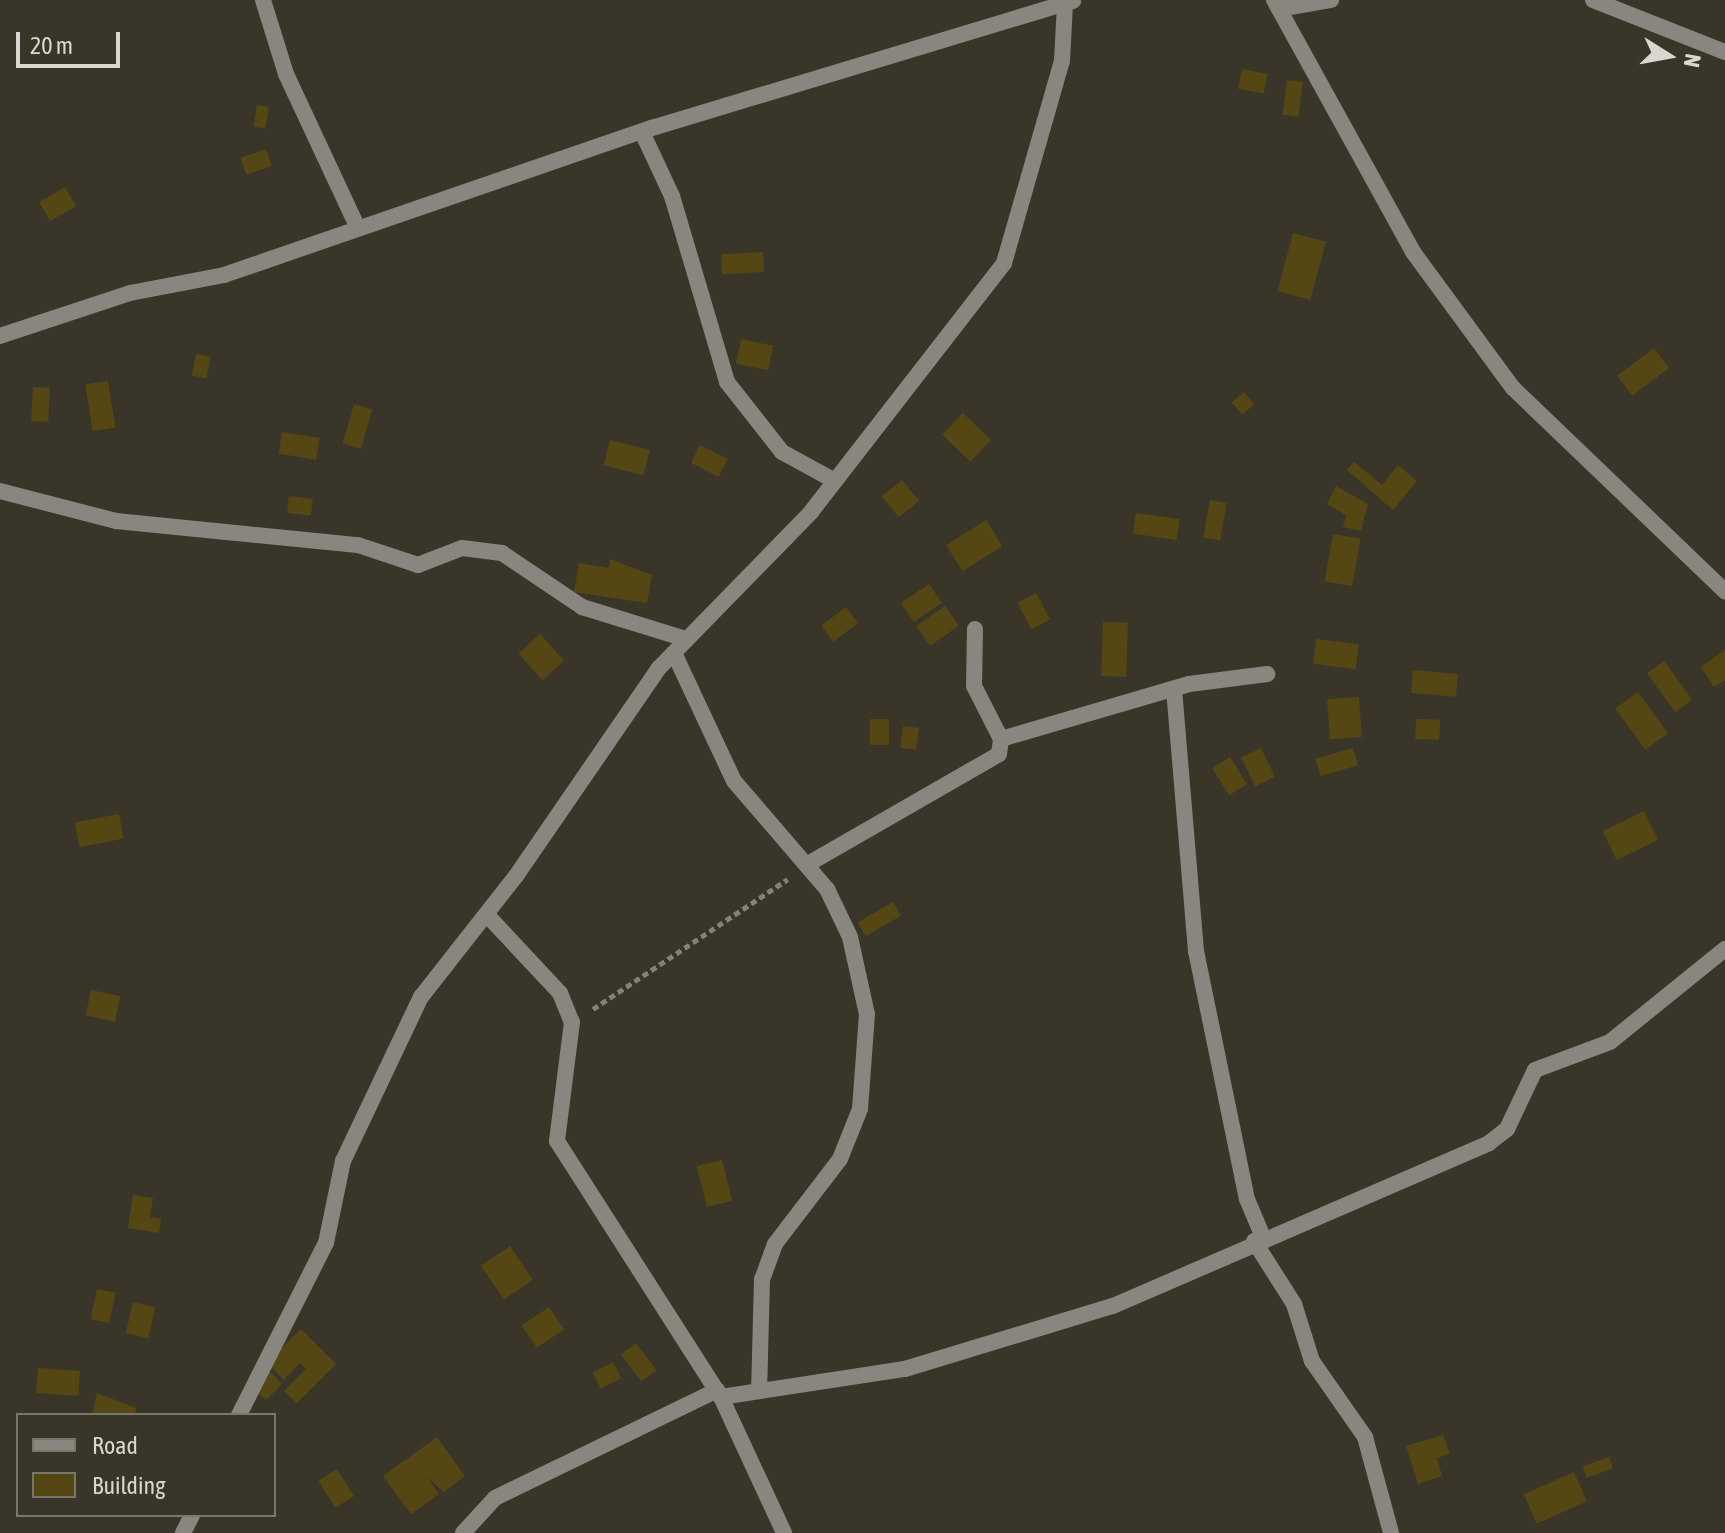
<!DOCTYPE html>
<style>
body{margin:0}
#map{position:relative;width:1725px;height:1533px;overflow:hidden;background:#393629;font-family:"Asap Condensed",sans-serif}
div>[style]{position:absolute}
.building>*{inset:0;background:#554713;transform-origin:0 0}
.path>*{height:5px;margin-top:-2.5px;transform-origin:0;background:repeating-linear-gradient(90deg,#848177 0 6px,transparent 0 10px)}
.street>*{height:16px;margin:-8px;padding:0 8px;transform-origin:8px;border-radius:8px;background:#88867f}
span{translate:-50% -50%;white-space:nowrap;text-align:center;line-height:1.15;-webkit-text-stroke:7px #393629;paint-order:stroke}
.legend{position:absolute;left:16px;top:1413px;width:260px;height:104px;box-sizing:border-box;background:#393629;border:2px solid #79766c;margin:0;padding:10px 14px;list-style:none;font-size:24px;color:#dad7d0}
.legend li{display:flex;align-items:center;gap:16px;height:40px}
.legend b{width:40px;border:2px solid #79766c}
.north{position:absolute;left:1629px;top:16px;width:80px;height:80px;-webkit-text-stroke:6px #393629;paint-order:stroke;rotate:101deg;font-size:22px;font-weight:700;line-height:32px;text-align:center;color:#dad7d0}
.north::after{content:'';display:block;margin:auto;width:28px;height:36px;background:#dad7d0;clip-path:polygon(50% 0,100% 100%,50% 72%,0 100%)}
.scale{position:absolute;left:16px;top:32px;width:104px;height:36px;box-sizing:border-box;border:4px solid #dad7d0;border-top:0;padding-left:10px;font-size:24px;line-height:28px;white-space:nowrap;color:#dad7d0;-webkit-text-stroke:6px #393629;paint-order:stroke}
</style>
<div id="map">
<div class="building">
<i style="left:1242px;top:69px;width:26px;height:20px;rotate:11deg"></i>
<i style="left:1287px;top:80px;width:16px;height:35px;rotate:7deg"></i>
<i style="left:257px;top:105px;width:12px;height:22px;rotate:9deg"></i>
<i style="left:266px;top:149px;width:18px;height:27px;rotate:71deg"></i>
<i style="left:65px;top:187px;width:22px;height:30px;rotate:60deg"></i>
<i style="left:1293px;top:233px;width:34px;height:60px;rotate:15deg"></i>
<i style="left:763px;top:252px;width:20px;height:42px;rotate:87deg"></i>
<i style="left:741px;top:339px;width:33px;height:25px;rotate:12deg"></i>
<i style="left:1654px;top:348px;width:25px;height:46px;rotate:53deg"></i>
<i style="left:196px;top:354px;width:15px;height:22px;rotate:11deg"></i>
<i style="left:108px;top:381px;width:47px;height:23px;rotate:81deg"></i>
<i style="left:33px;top:387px;width:17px;height:34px;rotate:3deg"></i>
<i style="left:1244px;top:392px;width:16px;height:16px;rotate:50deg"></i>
<i style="left:354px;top:404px;width:19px;height:41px;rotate:16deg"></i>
<i style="left:963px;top:413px;width:39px;height:30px;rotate:44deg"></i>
<i style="left:282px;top:432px;width:38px;height:22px;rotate:9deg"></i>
<i style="left:610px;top:440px;width:41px;height:26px;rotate:14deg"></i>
<i style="left:700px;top:445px;width:31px;height:20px;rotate:27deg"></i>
<i style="clip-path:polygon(1354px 462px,1382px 485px,1398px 465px,1417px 481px,1393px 510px,1347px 470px)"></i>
<i style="left:902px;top:480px;width:27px;height:26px;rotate:51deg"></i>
<i style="clip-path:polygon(1336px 486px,1368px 504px,1361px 531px,1343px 527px,1346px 515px,1327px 504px)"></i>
<i style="left:289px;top:496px;width:24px;height:17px;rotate:7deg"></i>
<i style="left:1210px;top:500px;width:17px;height:38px;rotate:10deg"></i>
<i style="left:1136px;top:513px;width:44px;height:21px;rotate:8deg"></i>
<i style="left:986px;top:520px;width:31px;height:47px;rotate:58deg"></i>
<i style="left:1333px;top:534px;width:28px;height:48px;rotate:10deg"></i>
<i style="clip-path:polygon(610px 559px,652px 575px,647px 603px,574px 592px,579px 563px,609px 568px)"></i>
<i style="left:929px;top:584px;width:23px;height:34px;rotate:56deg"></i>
<i style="left:1036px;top:593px;width:30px;height:21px;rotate:62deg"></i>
<i style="left:945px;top:606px;width:24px;height:35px;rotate:55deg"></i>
<i style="left:846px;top:607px;width:20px;height:31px;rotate:53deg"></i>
<i style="left:1103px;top:622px;width:25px;height:54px;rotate:2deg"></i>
<i style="left:540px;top:634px;width:36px;height:29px;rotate:48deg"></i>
<i style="left:1316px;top:639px;width:43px;height:25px;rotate:7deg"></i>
<i style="clip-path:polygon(1725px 650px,1725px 680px,1714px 687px,1701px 667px)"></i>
<i style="left:1664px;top:661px;width:48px;height:21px;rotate:54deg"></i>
<i style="left:1413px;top:670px;width:45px;height:23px;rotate:5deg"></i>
<i style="left:1638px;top:692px;width:51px;height:28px;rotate:54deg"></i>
<i style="left:1359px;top:697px;width:40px;height:32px;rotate:86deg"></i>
<i style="left:870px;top:719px;width:19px;height:26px"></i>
<i style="left:1416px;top:719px;width:24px;height:20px;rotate:2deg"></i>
<i style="left:903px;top:726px;width:16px;height:22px;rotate:7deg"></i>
<i style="left:1261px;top:748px;width:32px;height:22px;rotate:64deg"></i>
<i style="left:1353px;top:748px;width:18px;height:39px;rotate:74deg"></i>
<i style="left:1230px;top:757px;width:32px;height:21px;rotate:58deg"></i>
<i style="left:1644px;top:811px;width:32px;height:46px;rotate:64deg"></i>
<i style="left:119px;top:814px;width:25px;height:45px;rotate:79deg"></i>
<i style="left:893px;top:902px;width:16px;height:41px;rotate:60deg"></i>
<i style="left:91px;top:990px;width:30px;height:26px;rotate:12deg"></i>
<i style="left:722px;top:1160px;width:42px;height:26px;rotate:76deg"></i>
<i style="clip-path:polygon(133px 1195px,153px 1198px,150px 1217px,161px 1219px,159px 1233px,128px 1228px)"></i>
<i style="left:510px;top:1246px;width:41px;height:35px;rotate:56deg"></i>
<i style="left:97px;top:1289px;width:19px;height:31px;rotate:12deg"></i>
<i style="left:133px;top:1302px;width:23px;height:32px;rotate:13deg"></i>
<i style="left:549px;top:1307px;width:27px;height:33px;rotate:56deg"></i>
<i style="clip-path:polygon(301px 1329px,336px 1364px,297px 1403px,284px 1391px,306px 1369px,300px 1363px,284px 1380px,267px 1363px)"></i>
<i style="left:636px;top:1343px;width:34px;height:19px;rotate:53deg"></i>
<i style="left:613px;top:1362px;width:18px;height:23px;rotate:63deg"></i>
<i style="left:38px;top:1368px;width:42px;height:25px;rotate:4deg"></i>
<i style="left:270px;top:1372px;width:17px;height:23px;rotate:45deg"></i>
<i style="clip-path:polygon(97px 1393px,136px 1408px,135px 1415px,92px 1415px)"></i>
<i style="clip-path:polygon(1443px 1435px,1450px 1454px,1437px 1458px,1442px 1476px,1418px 1484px,1406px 1446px)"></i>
<i style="clip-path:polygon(437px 1437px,465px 1476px,444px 1492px,427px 1477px,439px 1494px,411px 1514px,383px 1476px)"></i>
<i style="left:1609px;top:1457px;width:12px;height:28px;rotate:70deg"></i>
<i style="left:337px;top:1469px;width:32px;height:22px;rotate:58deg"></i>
<i style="left:1574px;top:1472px;width:32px;height:55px;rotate:66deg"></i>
</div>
<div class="path">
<i style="left:593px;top:1009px;width:234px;rotate:-33.7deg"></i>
</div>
<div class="street">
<i style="left:263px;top:0;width:77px;rotate:72.7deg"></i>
<i style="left:286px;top:74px;width:166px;rotate:65deg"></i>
<i style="left:1274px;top:0;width:288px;rotate:61.1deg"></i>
<i style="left:1413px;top:252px;width:169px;rotate:53.7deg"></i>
<i style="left:1513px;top:388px;width:294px;rotate:43.8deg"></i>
<i style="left:1593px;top:0;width:142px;rotate:21.5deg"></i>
<i style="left:1279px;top:9px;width:53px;rotate:-9.8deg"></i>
<i style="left:642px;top:132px;width:71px;rotate:64.9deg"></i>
<i style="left:672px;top:196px;width:194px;rotate:73.5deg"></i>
<i style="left:727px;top:382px;width:89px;rotate:51.8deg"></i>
<i style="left:782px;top:452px;width:60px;rotate:28.7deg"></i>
<i style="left:0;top:336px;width:137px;rotate:-18.3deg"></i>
<i style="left:130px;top:293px;width:96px;rotate:-10.8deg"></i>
<i style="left:224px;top:275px;width:453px;rotate:-19deg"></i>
<i style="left:652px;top:128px;width:440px;rotate:-16.8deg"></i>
<i style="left:0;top:491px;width:120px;rotate:14.5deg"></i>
<i style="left:116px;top:521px;width:243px;rotate:5.7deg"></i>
<i style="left:358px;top:545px;width:63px;rotate:18.4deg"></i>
<i style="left:418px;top:565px;width:47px;rotate:-21.1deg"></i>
<i style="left:462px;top:548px;width:40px;rotate:7.1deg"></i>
<i style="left:502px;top:553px;width:97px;rotate:34deg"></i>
<i style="left:582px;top:607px;width:109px;rotate:17.1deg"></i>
<i style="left:674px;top:653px;width:141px;rotate:64.9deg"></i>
<i style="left:734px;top:781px;width:143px;rotate:49.3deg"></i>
<i style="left:827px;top:889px;width:53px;rotate:64.4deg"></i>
<i style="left:850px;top:937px;width:79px;rotate:77.6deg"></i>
<i style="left:867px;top:1014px;width:95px;rotate:94.2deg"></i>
<i style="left:860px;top:1109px;width:54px;rotate:111.8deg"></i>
<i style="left:840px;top:1159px;width:107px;rotate:127.4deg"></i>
<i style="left:775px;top:1244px;width:37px;rotate:110deg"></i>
<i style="left:762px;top:1279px;width:111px;rotate:91.5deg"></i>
<i style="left:1174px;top:689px;width:263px;rotate:85.2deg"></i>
<i style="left:1196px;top:951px;width:253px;rotate:78.4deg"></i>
<i style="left:1247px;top:1199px;width:41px;rotate:67.2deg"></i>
<i style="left:1001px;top:739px;width:196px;rotate:-16.3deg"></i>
<i style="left:1189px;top:684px;width:79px;rotate:-7.3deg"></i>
<i style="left:808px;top:864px;width:220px;rotate:-29.9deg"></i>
<i style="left:999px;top:754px;width:15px;rotate:-82deg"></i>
<i style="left:1001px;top:739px;width:59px;rotate:-117deg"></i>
<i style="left:974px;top:686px;width:57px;rotate:-89deg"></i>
<i style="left:487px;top:915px;width:107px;rotate:46.9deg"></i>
<i style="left:560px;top:993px;width:31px;rotate:68deg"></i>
<i style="left:572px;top:1022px;width:120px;rotate:97.2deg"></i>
<i style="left:557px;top:1141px;width:304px;rotate:57.4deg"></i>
<i style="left:721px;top:1397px;width:150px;rotate:65.1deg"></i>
<i style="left:1254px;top:1241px;width:75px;rotate:57.6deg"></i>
<i style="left:1294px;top:1304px;width:60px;rotate:72.5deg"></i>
<i style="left:1312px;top:1361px;width:93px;rotate:55.1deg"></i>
<i style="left:1365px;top:1437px;width:99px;rotate:74.8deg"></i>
<i style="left:721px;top:1397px;width:186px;rotate:-8.7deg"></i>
<i style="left:905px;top:1369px;width:217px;rotate:-16.9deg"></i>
<i style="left:1113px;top:1306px;width:410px;rotate:-23.4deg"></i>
<i style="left:1489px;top:1143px;width:23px;rotate:-38deg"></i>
<i style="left:1507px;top:1129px;width:65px;rotate:-64.6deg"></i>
<i style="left:1535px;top:1070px;width:80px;rotate:-20.5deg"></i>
<i style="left:1610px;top:1042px;width:148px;rotate:-39deg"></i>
<i style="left:239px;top:1415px;width:193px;rotate:-63.2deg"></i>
<i style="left:326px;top:1243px;width:84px;rotate:-78.3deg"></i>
<i style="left:343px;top:1161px;width:182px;rotate:-64.6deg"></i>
<i style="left:421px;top:997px;width:154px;rotate:-51.9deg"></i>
<i style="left:516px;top:876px;width:252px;rotate:-55.5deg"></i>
<i style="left:659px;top:668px;width:218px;rotate:-45.7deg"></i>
<i style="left:811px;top:512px;width:315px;rotate:-52.2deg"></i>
<i style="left:1004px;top:263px;width:210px;rotate:-74deg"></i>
<i style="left:1062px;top:61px;width:58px;rotate:-87deg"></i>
<i style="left:183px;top:1533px;width:20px;rotate:-63deg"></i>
<i style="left:463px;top:1533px;width:47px;rotate:-47.6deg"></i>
<i style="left:495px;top:1498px;width:247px;rotate:-25.9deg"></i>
</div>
<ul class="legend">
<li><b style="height:10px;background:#88867f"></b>Road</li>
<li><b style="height:22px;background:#554713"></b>Building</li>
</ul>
<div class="north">N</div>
<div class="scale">20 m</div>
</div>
